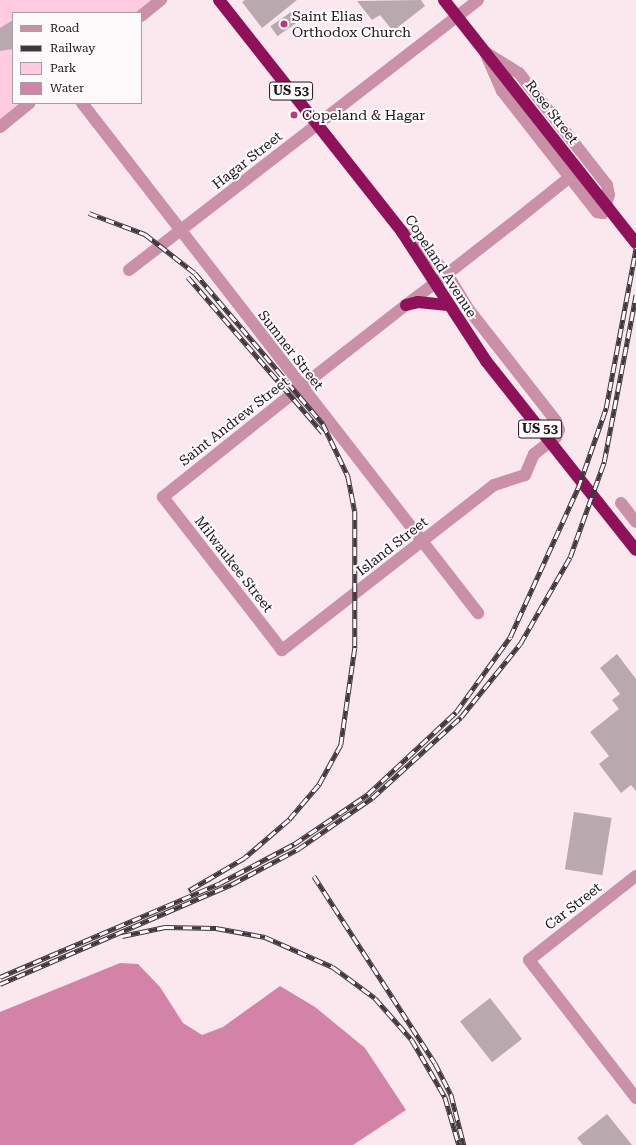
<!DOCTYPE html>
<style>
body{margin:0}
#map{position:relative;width:636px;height:1145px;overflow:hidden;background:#fbe8ef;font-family:"Roboto Serif",serif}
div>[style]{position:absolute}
.green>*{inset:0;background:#ffcbe0}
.water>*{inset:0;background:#d383a7}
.building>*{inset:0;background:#baa8af;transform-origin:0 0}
.minor>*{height:12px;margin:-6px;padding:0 6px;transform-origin:6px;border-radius:6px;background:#c990a8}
.highway>*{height:12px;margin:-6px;padding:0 6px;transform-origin:6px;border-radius:6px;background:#8e115a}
.rail>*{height:4.5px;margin-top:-2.25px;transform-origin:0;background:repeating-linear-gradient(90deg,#fefafb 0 9px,#40373b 0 18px);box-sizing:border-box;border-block:1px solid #40373b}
.dots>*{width:11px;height:11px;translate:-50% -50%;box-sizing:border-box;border:2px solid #fefafb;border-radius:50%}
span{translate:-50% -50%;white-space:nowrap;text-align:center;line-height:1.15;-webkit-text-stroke:4px #fefafb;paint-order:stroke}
.shield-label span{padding:1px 3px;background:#fefafb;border:1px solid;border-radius:3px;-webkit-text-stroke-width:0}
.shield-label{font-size:13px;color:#1e171a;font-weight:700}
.poi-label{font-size:14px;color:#1e171a}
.left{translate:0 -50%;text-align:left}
.street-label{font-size:14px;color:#1e171a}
.legend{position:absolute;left:12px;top:12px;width:130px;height:92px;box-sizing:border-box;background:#fefafb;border:1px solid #a49fa1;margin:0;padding:5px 7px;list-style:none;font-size:12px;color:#1e171a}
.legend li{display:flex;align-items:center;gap:8px;height:20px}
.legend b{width:20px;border:1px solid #a49fa1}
</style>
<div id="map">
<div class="green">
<i style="clip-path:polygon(0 0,161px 0,141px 13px,13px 13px,13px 103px,30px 103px,0 127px)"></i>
</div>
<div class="water">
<i style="clip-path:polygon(120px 963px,138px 964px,160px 987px,183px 1023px,202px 1035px,223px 1027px,280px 986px,315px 1007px,365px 1048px,406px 1110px,353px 1145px,0 1145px,0 1012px)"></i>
</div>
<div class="building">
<i style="clip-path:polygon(245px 0,297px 0,262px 28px,242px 2px)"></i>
<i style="clip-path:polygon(421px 0,425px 6px,393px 31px,380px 15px,372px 20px,357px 1px)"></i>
<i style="left:291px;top:12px;width:12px;height:25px;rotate:55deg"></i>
<i style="clip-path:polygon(13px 20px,13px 49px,0 51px,0 28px)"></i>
<i style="clip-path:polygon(617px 654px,636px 679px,636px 791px,631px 785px,621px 793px,599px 764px,609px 756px,590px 732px,619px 709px,612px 700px,620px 694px,600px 668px)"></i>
<i style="left:574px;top:812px;width:38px;height:58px;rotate:9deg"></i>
<i style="left:490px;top:998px;width:52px;height:38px;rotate:52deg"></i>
<i style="clip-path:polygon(607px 1114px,632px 1145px,583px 1145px,577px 1138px)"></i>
</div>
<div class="minor">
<i style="left:141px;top:16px;width:26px;rotate:-39deg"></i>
<i style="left:485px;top:52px;width:40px;rotate:32deg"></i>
<i style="left:519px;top:73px;width:142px;rotate:51.8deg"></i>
<i style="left:607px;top:185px;width:10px;rotate:79deg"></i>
<i style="left:609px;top:195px;width:19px;rotate:108deg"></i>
<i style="left:603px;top:213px;width:6px;rotate:-171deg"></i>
<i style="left:597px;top:212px;width:154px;rotate:-128.1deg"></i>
<i style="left:502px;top:91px;width:43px;rotate:-113.6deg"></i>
<i style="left:82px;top:103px;width:646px;rotate:52.17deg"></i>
<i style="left:0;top:127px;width:38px;rotate:-39deg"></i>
<i style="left:402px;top:232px;width:20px;rotate:33deg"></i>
<i style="left:419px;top:243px;width:42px;rotate:47.9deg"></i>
<i style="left:447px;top:274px;width:42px;rotate:58.6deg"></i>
<i style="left:469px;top:310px;width:141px;rotate:51.9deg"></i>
<i style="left:556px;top:421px;width:9px;rotate:72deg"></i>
<i style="left:559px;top:430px;width:8px;rotate:113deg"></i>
<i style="left:556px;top:437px;width:28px;rotate:142deg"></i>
<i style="left:534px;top:454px;width:23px;rotate:113deg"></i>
<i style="left:525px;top:475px;width:33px;rotate:162deg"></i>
<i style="left:494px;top:485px;width:269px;rotate:142.1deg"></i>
<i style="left:282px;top:650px;width:194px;rotate:-127.9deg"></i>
<i style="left:163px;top:497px;width:176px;rotate:-38.6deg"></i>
<i style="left:301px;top:387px;width:133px;rotate:-38deg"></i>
<i style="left:406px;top:305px;width:51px;rotate:-37.1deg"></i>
<i style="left:447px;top:274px;width:80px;rotate:-37.9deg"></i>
<i style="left:510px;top:225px;width:77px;rotate:-38.7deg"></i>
<i style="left:129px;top:270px;width:441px;rotate:-37.7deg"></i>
<i style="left:621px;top:503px;width:24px;rotate:52deg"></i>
<i style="left:636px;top:876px;width:136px;rotate:141.9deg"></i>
<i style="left:529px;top:960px;width:175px;rotate:52.2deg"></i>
</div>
<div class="highway">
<i style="left:219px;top:0;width:295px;rotate:51.7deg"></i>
<i style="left:402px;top:232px;width:154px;rotate:56.9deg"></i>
<i style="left:486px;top:361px;width:241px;rotate:51.6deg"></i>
<i style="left:444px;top:0;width:310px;rotate:51.7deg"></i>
<i style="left:406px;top:305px;width:12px;rotate:-14deg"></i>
<i style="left:418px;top:302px;width:30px;rotate:6deg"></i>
</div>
<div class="rail">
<i style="left:89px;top:213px;width:60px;rotate:20.6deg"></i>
<i style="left:145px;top:234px;width:63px;rotate:38deg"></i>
<i style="left:195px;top:273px;width:198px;rotate:49.7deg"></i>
<i style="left:323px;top:424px;width:58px;rotate:64.3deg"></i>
<i style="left:348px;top:476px;width:36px;rotate:79deg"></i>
<i style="left:355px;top:511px;width:137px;rotate:90deg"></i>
<i style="left:355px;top:648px;width:98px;rotate:98.2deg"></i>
<i style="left:341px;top:745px;width:46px;rotate:118.8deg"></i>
<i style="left:319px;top:785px;width:46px;rotate:130.6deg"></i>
<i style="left:289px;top:820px;width:58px;rotate:139.2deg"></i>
<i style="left:245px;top:858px;width:65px;rotate:149.5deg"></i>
<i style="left:188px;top:277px;width:206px;rotate:49.1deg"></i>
<i style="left:314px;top:876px;width:223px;rotate:57.1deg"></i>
<i style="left:435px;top:1063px;width:35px;rotate:63deg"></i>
<i style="left:451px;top:1094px;width:53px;rotate:75.7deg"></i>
<i style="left:122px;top:936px;width:44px;rotate:-11.8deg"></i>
<i style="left:165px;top:927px;width:51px;rotate:1.1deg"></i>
<i style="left:216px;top:928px;width:50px;rotate:10.4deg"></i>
<i style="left:265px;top:937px;width:74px;rotate:23.8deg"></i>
<i style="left:333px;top:967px;width:52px;rotate:36.4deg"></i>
<i style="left:375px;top:998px;width:56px;rotate:48.6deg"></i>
<i style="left:412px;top:1040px;width:66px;rotate:59.9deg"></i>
<i style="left:445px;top:1097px;width:50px;rotate:73.7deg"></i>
<i style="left:0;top:977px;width:239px;rotate:-23.1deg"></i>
<i style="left:220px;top:883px;width:84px;rotate:-27.8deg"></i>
<i style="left:294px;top:844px;width:89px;rotate:-34deg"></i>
<i style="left:368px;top:794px;width:120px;rotate:-43deg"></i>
<i style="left:456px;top:712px;width:92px;rotate:-54.2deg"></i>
<i style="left:510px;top:637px;width:164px;rotate:-65.5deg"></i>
<i style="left:578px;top:488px;width:85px;rotate:-70.7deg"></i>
<i style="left:606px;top:408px;width:163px;rotate:-79.4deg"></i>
<i style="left:0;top:984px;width:253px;rotate:-23.3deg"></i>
<i style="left:232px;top:884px;width:75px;rotate:-27.9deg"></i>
<i style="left:298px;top:849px;width:90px;rotate:-34.6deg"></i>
<i style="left:372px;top:798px;width:120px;rotate:-42.3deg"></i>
<i style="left:461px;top:717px;width:94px;rotate:-51.1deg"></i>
<i style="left:520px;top:644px;width:100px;rotate:-60.1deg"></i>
<i style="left:570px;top:557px;width:101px;rotate:-70.3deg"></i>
<i style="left:604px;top:462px;width:170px;rotate:-79.2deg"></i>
</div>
<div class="dots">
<i style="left:284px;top:24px;background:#bc387e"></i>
<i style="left:294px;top:115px;background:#bc387e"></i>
</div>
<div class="shield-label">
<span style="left:291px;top:91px">US 53</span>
<span style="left:540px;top:429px">US 53</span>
</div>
<div class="poi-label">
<span class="left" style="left:292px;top:24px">Saint Elias<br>Orthodox Church</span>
<span class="left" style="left:302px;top:115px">Copeland &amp; Hagar</span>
</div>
<div class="street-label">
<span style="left:552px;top:112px;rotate:52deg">Rose Street</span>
<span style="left:247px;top:160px;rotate:-38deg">Hagar Street</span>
<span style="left:441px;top:266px;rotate:57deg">Copeland Avenue</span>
<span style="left:291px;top:350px;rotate:52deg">Sumner Street</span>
<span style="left:234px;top:421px;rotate:-38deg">Saint Andrew Street</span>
<span style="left:392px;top:546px;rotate:-38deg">Island Street</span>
<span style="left:234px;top:564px;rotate:52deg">Milwaukee Street</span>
<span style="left:573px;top:906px;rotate:-38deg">Car Street</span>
</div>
<ul class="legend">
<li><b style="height:5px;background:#c990a8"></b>Road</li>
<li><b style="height:5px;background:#40373b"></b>Railway</li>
<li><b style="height:11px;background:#ffcbe0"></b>Park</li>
<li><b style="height:11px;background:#d383a7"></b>Water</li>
</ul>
</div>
